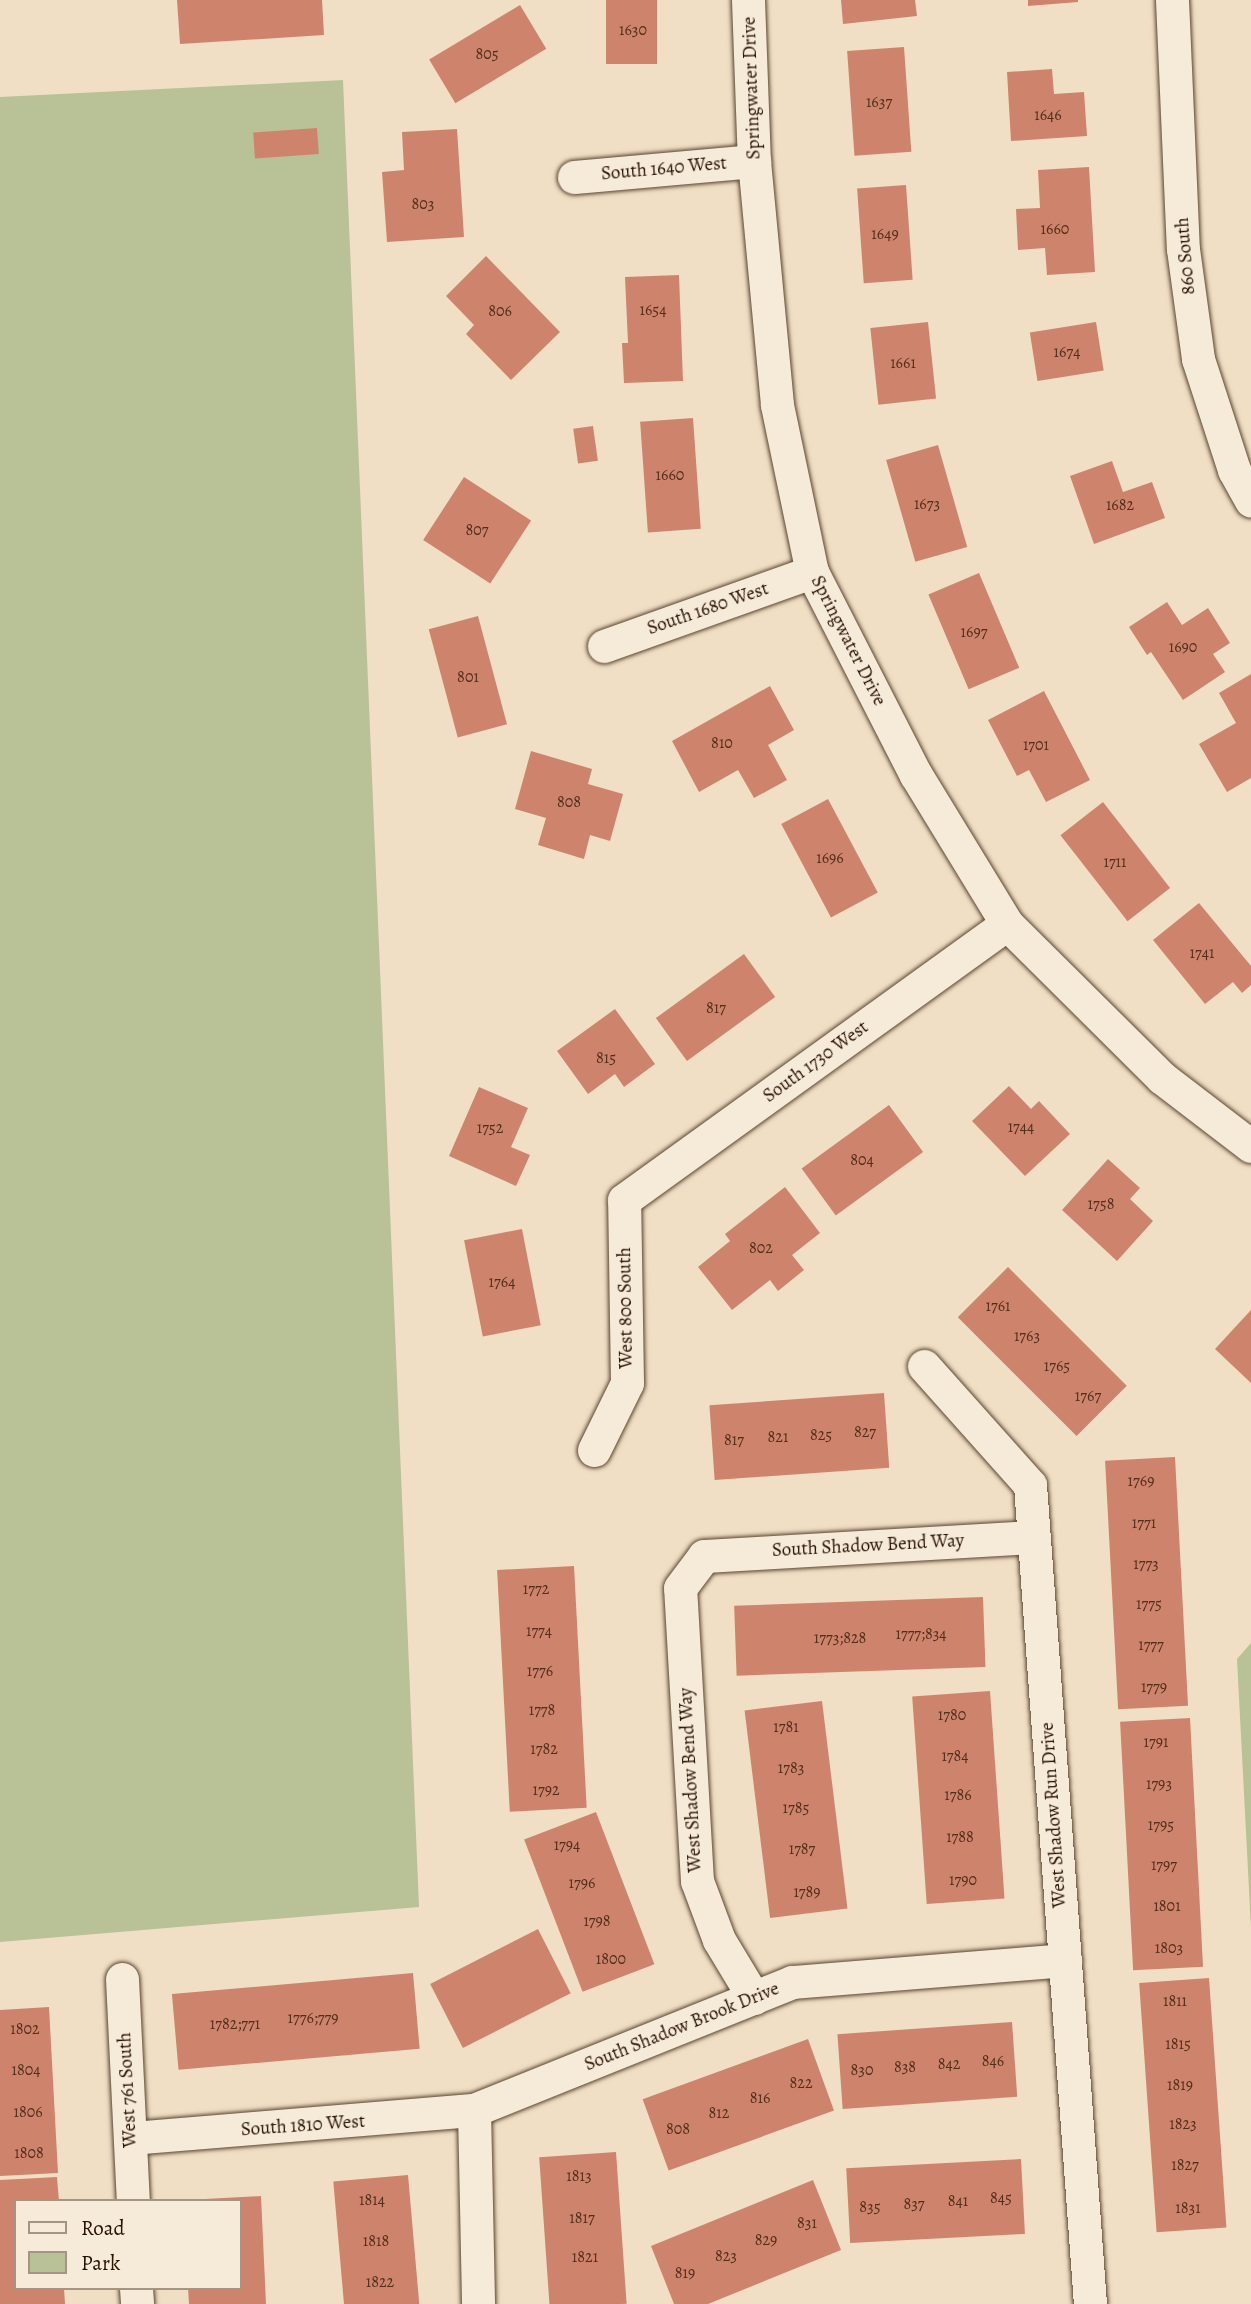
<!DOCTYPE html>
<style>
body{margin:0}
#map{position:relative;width:1251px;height:2304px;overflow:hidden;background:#f1dfc5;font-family:Alegreya,serif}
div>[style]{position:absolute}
.green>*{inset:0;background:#b8c296}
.building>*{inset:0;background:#ce846c;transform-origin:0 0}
.roads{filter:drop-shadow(0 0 2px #5a4531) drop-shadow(0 0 2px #5a4531)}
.street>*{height:33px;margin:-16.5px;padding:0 16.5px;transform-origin:16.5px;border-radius:16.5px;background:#f6ead9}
span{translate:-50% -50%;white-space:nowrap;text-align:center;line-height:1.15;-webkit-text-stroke:5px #f6ead9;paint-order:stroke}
.number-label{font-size:16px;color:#522e1b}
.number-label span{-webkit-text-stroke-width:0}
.street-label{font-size:19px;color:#281200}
.legend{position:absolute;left:14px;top:2199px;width:228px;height:91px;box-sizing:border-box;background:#f6ead9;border:2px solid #a49482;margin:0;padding:9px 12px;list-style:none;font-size:21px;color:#281200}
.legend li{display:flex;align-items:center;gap:14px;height:35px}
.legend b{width:35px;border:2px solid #a49482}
</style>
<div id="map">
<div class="green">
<i style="clip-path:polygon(343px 80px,419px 1907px,0 1942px,0 97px)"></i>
<i style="clip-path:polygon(1251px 1643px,1251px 1928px,1237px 1659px)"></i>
</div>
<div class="building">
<i style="clip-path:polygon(177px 0,322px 0,324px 35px,180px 44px)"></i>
<i style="left:606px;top:0;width:51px;height:64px"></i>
<i style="clip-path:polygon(841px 0,915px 0,917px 16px,843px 24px)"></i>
<i style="clip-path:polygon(1028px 0,1078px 0,1078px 2px,1028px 6px)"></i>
<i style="left:520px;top:5px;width:51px;height:106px;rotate:59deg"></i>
<i style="left:904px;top:47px;width:105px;height:57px;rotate:86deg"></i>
<i style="clip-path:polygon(1052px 69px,1054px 94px,1084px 92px,1087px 136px,1011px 141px,1007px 72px)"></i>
<i style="left:317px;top:128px;width:26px;height:64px;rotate:86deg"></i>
<i style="clip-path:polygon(457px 129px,464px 237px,387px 242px,382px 172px,404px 170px,402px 132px)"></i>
<i style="clip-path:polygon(1089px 167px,1095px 272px,1047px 275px,1045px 248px,1018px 250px,1016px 209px,1040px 208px,1038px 170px)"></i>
<i style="left:906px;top:185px;width:95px;height:49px;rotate:86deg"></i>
<i style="clip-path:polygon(486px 256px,560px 332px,511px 380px,466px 334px,474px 325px,446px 296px)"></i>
<i style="clip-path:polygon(679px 275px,683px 381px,624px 383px,622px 343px,628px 343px,625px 277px)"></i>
<i style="left:928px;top:322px;width:77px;height:58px;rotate:84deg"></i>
<i style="left:1096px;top:322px;width:49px;height:67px;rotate:81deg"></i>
<i style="left:693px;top:418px;width:111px;height:53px;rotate:86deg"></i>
<i style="left:593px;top:426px;width:35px;height:20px;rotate:82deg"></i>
<i style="left:938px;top:445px;width:106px;height:54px;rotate:74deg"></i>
<i style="clip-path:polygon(1112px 461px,1123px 492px,1152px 482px,1165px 518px,1094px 544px,1070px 476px)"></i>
<i style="left:464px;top:477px;width:80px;height:75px;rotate:33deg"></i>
<i style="left:979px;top:573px;width:103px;height:55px;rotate:67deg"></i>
<i style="clip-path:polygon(1167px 602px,1182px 625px,1208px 608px,1230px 643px,1213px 654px,1225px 672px,1183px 700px,1151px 652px,1147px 655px,1129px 627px)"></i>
<i style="left:478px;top:616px;width:112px;height:51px;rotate:75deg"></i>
<i style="clip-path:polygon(1251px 674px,1251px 778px,1227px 792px,1199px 744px,1236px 723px,1219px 693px)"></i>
<i style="clip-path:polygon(770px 686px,794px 730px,768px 745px,787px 780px,754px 798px,738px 770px,699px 792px,672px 741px)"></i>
<i style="clip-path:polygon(1044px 691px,1090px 780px,1046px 802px,1029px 770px,1017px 776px,988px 720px)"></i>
<i style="clip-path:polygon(531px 751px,592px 769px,588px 784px,623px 794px,610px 841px,590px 835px,584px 859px,538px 845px,546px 818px,515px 809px)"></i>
<i style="left:828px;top:799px;width:106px;height:53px;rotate:62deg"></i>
<i style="left:1103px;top:802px;width:109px;height:54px;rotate:52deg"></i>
<i style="clip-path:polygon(1199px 903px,1251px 966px,1251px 985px,1242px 993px,1233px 982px,1205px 1004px,1153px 940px)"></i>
<i style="left:744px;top:954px;width:53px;height:109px;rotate:54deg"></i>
<i style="clip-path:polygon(615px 1009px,655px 1064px,624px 1087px,615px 1074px,588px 1094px,557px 1051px)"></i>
<i style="clip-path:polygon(1009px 1086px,1031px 1109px,1039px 1101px,1070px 1134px,1025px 1176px,972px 1121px)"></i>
<i style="clip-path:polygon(479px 1087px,528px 1108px,511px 1147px,530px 1155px,516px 1186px,449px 1156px)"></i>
<i style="left:889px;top:1105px;width:58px;height:108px;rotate:54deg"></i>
<i style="clip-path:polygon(1108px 1159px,1140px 1188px,1130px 1199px,1153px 1221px,1117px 1261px,1062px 1210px)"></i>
<i style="clip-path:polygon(785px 1187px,820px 1233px,792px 1255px,804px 1270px,778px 1291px,770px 1280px,732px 1310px,698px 1267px,730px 1241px,725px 1234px)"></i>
<i style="left:522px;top:1229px;width:98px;height:59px;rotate:79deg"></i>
<i style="left:1008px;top:1267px;width:168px;height:71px;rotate:45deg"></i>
<i style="clip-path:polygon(1251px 1310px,1251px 1383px,1215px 1349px)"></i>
<i style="left:884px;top:1393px;width:75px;height:175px;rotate:86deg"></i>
<i style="left:1175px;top:1457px;width:249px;height:70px;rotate:87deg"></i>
<i style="left:574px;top:1566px;width:242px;height:77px;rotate:87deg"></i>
<i style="left:983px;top:1597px;width:70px;height:249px;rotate:88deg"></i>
<i style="left:990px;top:1691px;width:208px;height:78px;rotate:86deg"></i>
<i style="left:822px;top:1701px;width:209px;height:78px;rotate:83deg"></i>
<i style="left:1190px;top:1718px;width:249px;height:70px;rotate:87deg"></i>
<i style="left:596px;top:1812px;width:163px;height:77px;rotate:69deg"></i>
<i style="left:538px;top:1929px;width:72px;height:121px;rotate:63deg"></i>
<i style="left:413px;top:1973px;width:76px;height:242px;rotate:85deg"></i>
<i style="left:1209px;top:1978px;width:250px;height:70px;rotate:86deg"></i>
<i style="clip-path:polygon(49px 2007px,58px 2173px,0 2176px,0 2010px)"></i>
<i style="left:1012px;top:2022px;width:75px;height:175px;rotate:86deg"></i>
<i style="left:808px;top:2039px;width:76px;height:176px;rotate:70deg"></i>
<i style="left:616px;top:2152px;width:152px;height:77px;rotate:86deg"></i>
<i style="left:1021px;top:2159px;width:75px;height:175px;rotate:87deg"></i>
<i style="left:408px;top:2175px;width:130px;height:75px;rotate:85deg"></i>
<i style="clip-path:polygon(57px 2177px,59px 2201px,16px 2201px,16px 2288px,64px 2288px,65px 2304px,0 2304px,0 2180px)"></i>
<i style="clip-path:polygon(813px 2180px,841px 2250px,708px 2304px,674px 2304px,651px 2246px)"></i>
<i style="clip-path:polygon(261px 2196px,266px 2304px,189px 2304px,188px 2288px,240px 2288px,240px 2201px,205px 2199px)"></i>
</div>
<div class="roads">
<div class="street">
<i style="left:748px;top:0;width:161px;rotate:87.9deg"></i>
<i style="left:754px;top:161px;width:245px;rotate:84.6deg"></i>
<i style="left:777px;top:405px;width:171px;rotate:78.2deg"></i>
<i style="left:812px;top:572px;width:228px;rotate:62.9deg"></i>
<i style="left:916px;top:775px;width:175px;rotate:58.6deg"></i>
<i style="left:1007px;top:924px;width:218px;rotate:44.8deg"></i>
<i style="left:1162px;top:1078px;width:112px;rotate:37.4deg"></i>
<i style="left:1172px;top:0;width:249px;rotate:87.5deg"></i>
<i style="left:1183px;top:249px;width:111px;rotate:82.2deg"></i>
<i style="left:1198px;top:359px;width:117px;rotate:72deg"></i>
<i style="left:1234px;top:470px;width:35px;rotate:61deg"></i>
<i style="left:574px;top:177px;width:181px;rotate:-5.1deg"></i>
<i style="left:604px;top:646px;width:221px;rotate:-19.6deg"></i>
<i style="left:924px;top:1366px;width:159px;rotate:48.3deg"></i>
<i style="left:1030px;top:1485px;width:821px;rotate:85.81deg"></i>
<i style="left:594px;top:1450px;width:75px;rotate:-63.8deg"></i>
<i style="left:627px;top:1383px;width:183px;rotate:-90.9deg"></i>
<i style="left:624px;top:1200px;width:472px;rotate:-35.8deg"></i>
<i style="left:122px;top:1979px;width:222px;rotate:87.2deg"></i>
<i style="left:754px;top:1998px;width:68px;rotate:-121.1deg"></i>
<i style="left:719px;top:1940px;width:63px;rotate:-110.4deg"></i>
<i style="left:697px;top:1881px;width:293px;rotate:-93.3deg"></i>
<i style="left:680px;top:1588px;width:40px;rotate:-53deg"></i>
<i style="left:704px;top:1556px;width:330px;rotate:-3.3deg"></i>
<i style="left:474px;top:2110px;width:194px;rotate:88.8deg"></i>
<i style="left:131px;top:2138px;width:344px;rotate:-4.7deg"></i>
<i style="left:474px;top:2110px;width:343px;rotate:-21.9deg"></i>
<i style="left:792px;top:1982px;width:274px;rotate:-4.6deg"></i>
<i style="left:136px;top:2288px;width:16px;rotate:86deg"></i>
</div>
</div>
<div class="number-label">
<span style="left:633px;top:30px">1630</span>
<span style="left:487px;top:54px">805</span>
<span style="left:879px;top:102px">1637</span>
<span style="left:1048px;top:115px">1646</span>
<span style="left:423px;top:204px">803</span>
<span style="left:1055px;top:229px">1660</span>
<span style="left:885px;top:234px">1649</span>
<span style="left:653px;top:310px">1654</span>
<span style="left:500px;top:311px">806</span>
<span style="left:1067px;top:352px">1674</span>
<span style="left:903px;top:363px">1661</span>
<span style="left:670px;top:475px">1660</span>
<span style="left:927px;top:504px">1673</span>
<span style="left:1120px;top:505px">1682</span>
<span style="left:477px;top:530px">807</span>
<span style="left:974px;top:632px">1697</span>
<span style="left:1183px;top:647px">1690</span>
<span style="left:468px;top:677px">801</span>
<span style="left:722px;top:743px">810</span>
<span style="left:1036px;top:745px">1701</span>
<span style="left:569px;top:802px">808</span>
<span style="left:830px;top:858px">1696</span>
<span style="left:1115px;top:862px">1711</span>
<span style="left:1202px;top:953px">1741</span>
<span style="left:716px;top:1008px">817</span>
<span style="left:606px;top:1058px">815</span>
<span style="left:1021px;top:1127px">1744</span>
<span style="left:490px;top:1128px">1752</span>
<span style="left:862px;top:1160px">804</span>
<span style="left:1101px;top:1204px">1758</span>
<span style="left:761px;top:1248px">802</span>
<span style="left:502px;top:1282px">1764</span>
<span style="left:998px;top:1306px">1761</span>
<span style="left:1027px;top:1336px">1763</span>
<span style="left:1057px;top:1366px">1765</span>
<span style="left:1088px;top:1396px">1767</span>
<span style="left:865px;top:1432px">827</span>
<span style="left:821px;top:1435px">825</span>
<span style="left:778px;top:1437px">821</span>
<span style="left:734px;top:1440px">817</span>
<span style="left:1141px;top:1481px">1769</span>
<span style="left:1144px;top:1523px">1771</span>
<span style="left:1146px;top:1564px">1773</span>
<span style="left:536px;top:1589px">1772</span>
<span style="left:1149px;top:1604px">1775</span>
<span style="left:539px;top:1631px">1774</span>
<span style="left:921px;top:1634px">1777;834</span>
<span style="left:840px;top:1638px">1773;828</span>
<span style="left:1151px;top:1645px">1777</span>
<span style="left:540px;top:1671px">1776</span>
<span style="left:1154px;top:1687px">1779</span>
<span style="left:542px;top:1710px">1778</span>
<span style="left:952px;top:1715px">1780</span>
<span style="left:786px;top:1727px">1781</span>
<span style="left:1156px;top:1742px">1791</span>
<span style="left:544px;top:1749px">1782</span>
<span style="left:955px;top:1756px">1784</span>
<span style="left:791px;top:1768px">1783</span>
<span style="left:1159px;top:1784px">1793</span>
<span style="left:546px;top:1790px">1792</span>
<span style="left:958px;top:1795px">1786</span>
<span style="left:796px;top:1808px">1785</span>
<span style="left:1161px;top:1825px">1795</span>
<span style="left:960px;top:1837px">1788</span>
<span style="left:567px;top:1845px">1794</span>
<span style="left:802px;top:1849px">1787</span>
<span style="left:1164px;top:1865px">1797</span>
<span style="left:963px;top:1880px">1790</span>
<span style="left:582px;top:1883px">1796</span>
<span style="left:807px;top:1892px">1789</span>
<span style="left:1167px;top:1906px">1801</span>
<span style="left:597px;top:1921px">1798</span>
<span style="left:1169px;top:1948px">1803</span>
<span style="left:611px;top:1959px">1800</span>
<span style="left:1175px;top:2001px">1811</span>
<span style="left:313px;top:2018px">1776;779</span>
<span style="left:235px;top:2024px">1782;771</span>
<span style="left:25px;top:2029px">1802</span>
<span style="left:1178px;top:2044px">1815</span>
<span style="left:993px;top:2061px">846</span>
<span style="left:949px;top:2064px">842</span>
<span style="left:905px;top:2067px">838</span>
<span style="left:26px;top:2070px">1804</span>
<span style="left:862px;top:2070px">830</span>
<span style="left:801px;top:2083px">822</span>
<span style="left:1180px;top:2085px">1819</span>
<span style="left:760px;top:2098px">816</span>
<span style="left:28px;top:2112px">1806</span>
<span style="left:719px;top:2113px">812</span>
<span style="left:1183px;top:2124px">1823</span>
<span style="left:678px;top:2129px">808</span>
<span style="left:29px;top:2153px">1808</span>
<span style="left:1185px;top:2165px">1827</span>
<span style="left:579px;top:2176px">1813</span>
<span style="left:1001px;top:2198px">845</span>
<span style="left:372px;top:2200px">1814</span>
<span style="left:958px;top:2201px">841</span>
<span style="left:914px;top:2204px">837</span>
<span style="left:870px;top:2207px">835</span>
<span style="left:1188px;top:2208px">1831</span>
<span style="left:582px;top:2218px">1817</span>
<span style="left:807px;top:2223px">831</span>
<span style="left:766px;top:2240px">829</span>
<span style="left:376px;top:2241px">1818</span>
<span style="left:726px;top:2256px">823</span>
<span style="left:585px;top:2257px">1821</span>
<span style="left:685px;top:2273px">819</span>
<span style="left:380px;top:2282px">1822</span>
</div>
<div class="street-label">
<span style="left:752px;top:88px;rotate:-92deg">Springwater Drive</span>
<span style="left:664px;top:169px;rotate:-5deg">South 1640 West</span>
<span style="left:1186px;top:256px;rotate:-95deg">860 South</span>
<span style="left:708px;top:609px;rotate:-19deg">South 1680 West</span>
<span style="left:848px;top:641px;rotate:63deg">Springwater Drive</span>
<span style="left:816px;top:1062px;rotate:-36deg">South 1730 West</span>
<span style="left:626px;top:1308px;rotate:-91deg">West 800 South</span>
<span style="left:868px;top:1546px;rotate:-3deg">South Shadow Bend Way</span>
<span style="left:691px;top:1780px;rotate:-93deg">West Shadow Bend Way</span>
<span style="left:1054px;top:1815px;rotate:-94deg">West Shadow Run Drive</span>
<span style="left:682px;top:2027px;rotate:-22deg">South Shadow Brook Drive</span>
<span style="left:128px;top:2090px;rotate:-93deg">West 761 South</span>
<span style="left:303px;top:2126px;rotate:-4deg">South 1810 West</span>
</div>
<ul class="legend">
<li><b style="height:9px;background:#f6ead9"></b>Road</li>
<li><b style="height:19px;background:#b8c296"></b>Park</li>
</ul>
</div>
